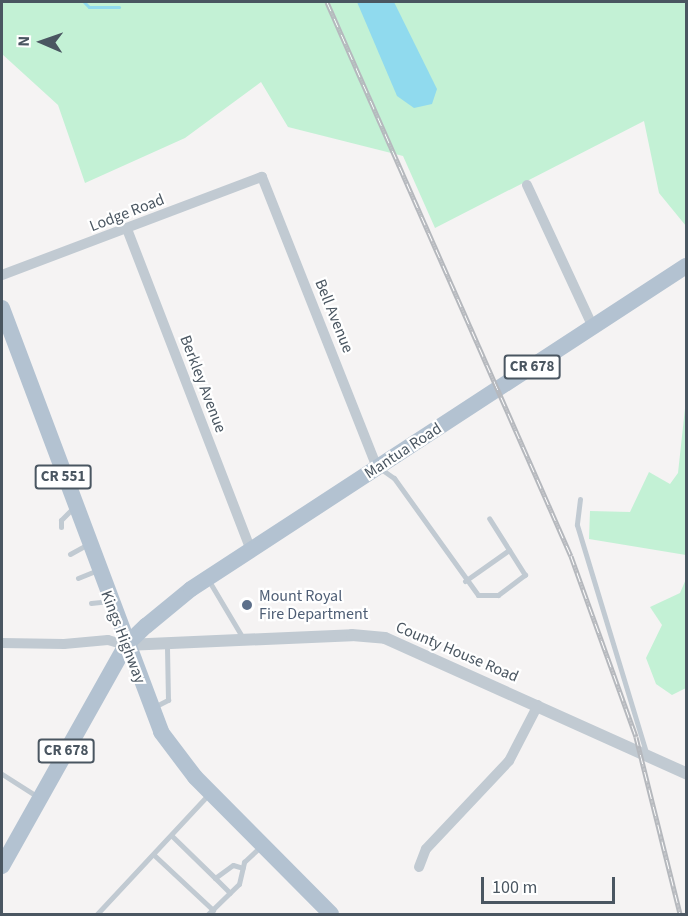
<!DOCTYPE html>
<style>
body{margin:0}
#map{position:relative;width:688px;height:916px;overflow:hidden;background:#f5f3f3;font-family:"Source Sans 3",sans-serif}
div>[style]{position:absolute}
.green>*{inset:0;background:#c3f1d5}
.water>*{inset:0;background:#90daee}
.stream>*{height:3px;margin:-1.5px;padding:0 1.5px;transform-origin:1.5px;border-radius:1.5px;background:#90daee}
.service>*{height:5px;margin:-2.5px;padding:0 2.5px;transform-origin:2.5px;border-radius:2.5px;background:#c1cad2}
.minor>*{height:10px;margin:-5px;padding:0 5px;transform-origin:5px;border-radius:5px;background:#c1cad2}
.tertiary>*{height:12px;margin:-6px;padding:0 6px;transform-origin:6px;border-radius:6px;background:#c1cad2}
.primary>*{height:16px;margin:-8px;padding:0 8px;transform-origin:8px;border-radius:8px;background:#b3c2d1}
.rail>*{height:5px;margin-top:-2.5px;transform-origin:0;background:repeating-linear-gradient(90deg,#fff 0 9px,#b5b8bd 0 18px);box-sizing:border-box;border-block:2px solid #b5b8bd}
.dots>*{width:16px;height:16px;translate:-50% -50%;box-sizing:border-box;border:3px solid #fff;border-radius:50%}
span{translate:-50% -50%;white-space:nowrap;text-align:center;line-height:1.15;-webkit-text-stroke:4.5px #fff;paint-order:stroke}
.shield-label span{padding:2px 4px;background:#fff;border:2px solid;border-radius:4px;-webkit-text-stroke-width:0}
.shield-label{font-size:15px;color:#4a5661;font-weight:700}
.street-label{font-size:16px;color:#4a5661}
.service-label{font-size:16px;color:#4e5e75}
.left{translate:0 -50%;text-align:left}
.frame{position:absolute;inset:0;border:3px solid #4a5661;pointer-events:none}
.north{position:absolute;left:12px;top:12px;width:60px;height:60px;-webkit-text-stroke:4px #fff;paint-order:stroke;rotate:272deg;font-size:16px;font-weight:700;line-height:24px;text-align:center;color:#4a5661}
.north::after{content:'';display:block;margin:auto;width:21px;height:27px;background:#4a5661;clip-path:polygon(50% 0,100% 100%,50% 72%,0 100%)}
.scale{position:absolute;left:481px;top:877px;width:134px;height:27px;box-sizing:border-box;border:3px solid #4a5661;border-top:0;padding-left:8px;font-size:18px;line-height:21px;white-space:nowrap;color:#4a5661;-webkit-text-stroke:4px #fff;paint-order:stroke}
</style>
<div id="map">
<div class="green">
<i style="clip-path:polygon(2px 2px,686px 2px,686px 226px,659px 193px,644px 121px,435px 228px,403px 156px,288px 127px,261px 82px,185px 138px,85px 183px,58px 105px,2px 54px)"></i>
<i style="clip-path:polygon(686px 399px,686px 555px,589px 539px,590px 511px,630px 512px,649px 472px,670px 484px,678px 473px)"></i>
<i style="clip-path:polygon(686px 579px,686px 688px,672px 695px,656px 684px,646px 658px,662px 625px,650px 607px,680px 593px)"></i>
</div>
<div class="water">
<i style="clip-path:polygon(357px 2px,394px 2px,437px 89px,432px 104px,414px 108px,397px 96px)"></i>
</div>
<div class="stream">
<i style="left:84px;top:2px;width:7px;rotate:45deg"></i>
<i style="left:89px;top:7px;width:30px"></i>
</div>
<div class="service">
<i style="left:381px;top:469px;width:16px;rotate:35deg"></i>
<i style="left:394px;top:478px;width:144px;rotate:54.3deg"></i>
<i style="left:478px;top:595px;width:20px"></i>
<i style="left:498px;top:595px;width:34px;rotate:-37deg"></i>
<i style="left:525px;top:575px;width:67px;rotate:-122.3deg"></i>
<i style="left:580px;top:499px;width:26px;rotate:97deg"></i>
<i style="left:577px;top:525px;width:240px;rotate:73.1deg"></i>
<i style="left:61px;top:527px;width:7px;rotate:-90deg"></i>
<i style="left:61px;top:520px;width:17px;rotate:-45deg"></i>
<i style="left:70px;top:554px;width:21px;rotate:-29deg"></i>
<i style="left:78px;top:578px;width:22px;rotate:-22deg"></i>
<i style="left:209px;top:581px;width:69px;rotate:59.3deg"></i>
<i style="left:465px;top:581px;width:54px;rotate:-35.2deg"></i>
<i style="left:91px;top:603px;width:18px;rotate:-6deg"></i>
<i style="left:154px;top:707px;width:16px;rotate:-27deg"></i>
<i style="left:168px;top:700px;width:54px;rotate:-91.1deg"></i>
<i style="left:2px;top:774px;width:43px;rotate:32.6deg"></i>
<i style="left:172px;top:836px;width:60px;rotate:44.3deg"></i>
<i style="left:215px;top:878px;width:22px;rotate:-36deg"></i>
<i style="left:233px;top:865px;width:10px;rotate:17deg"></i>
<i style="left:154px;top:855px;width:81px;rotate:43deg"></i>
<i style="left:215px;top:878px;width:21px;rotate:45deg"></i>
<i style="left:97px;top:914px;width:164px;rotate:-47deg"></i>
<i style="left:208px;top:914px;width:43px;rotate:-44.1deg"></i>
<i style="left:239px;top:884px;width:23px;rotate:-77deg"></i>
<i style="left:244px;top:862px;width:23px;rotate:-43deg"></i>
</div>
<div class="minor">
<i style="left:527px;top:185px;width:157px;rotate:65.1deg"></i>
<i style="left:127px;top:229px;width:344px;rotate:68.9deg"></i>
<i style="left:2px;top:275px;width:278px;rotate:-20.7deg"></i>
<i style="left:262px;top:177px;width:312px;rotate:68.4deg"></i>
<i style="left:2px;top:643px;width:62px;rotate:0.9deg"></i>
<i style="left:64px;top:644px;width:44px;rotate:-5.2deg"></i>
<i style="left:108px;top:640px;width:19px;rotate:16deg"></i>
<i style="left:419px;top:867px;width:19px;rotate:-69deg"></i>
<i style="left:426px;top:849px;width:121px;rotate:-46.7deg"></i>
<i style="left:509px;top:761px;width:63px;rotate:-62.6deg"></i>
</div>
<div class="tertiary">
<i style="left:126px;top:645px;width:226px;rotate:-2.5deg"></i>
<i style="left:352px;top:635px;width:33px;rotate:5deg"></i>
<i style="left:385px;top:638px;width:330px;rotate:24.2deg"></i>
</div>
<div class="primary">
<i style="left:2px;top:308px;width:453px;rotate:69.4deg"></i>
<i style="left:161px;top:732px;width:56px;rotate:52.9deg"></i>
<i style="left:195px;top:777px;width:193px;rotate:45.2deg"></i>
<i style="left:2px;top:866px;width:253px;rotate:-60.7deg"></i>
<i style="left:126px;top:645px;width:28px;rotate:-44deg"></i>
<i style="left:146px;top:626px;width:58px;rotate:-39.4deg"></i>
<i style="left:191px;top:589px;width:591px;rotate:-33.13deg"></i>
</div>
<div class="rail">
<i style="left:327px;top:2px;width:605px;rotate:66.23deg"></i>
<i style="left:571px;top:556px;width:192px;rotate:70.2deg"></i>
<i style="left:636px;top:737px;width:182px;rotate:76deg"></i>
</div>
<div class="dots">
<i style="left:247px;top:605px;background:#5c6f8a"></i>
</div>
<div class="shield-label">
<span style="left:532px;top:367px">CR 678</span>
<span style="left:63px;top:477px">CR 551</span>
<span style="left:66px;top:751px">CR 678</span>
</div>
<div class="street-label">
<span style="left:127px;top:213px;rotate:-21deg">Lodge Road</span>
<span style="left:334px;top:316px;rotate:68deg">Bell Avenue</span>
<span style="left:203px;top:384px;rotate:69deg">Berkley Avenue</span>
<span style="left:403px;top:451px;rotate:-33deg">Mantua Road</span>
<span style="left:123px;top:637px;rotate:69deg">Kings Highway</span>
<span style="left:457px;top:652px;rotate:23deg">County House Road</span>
</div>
<div class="service-label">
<span class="left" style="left:259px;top:605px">Mount Royal<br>Fire Department</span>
</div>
<div class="frame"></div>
<div class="north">N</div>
<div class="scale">100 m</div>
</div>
